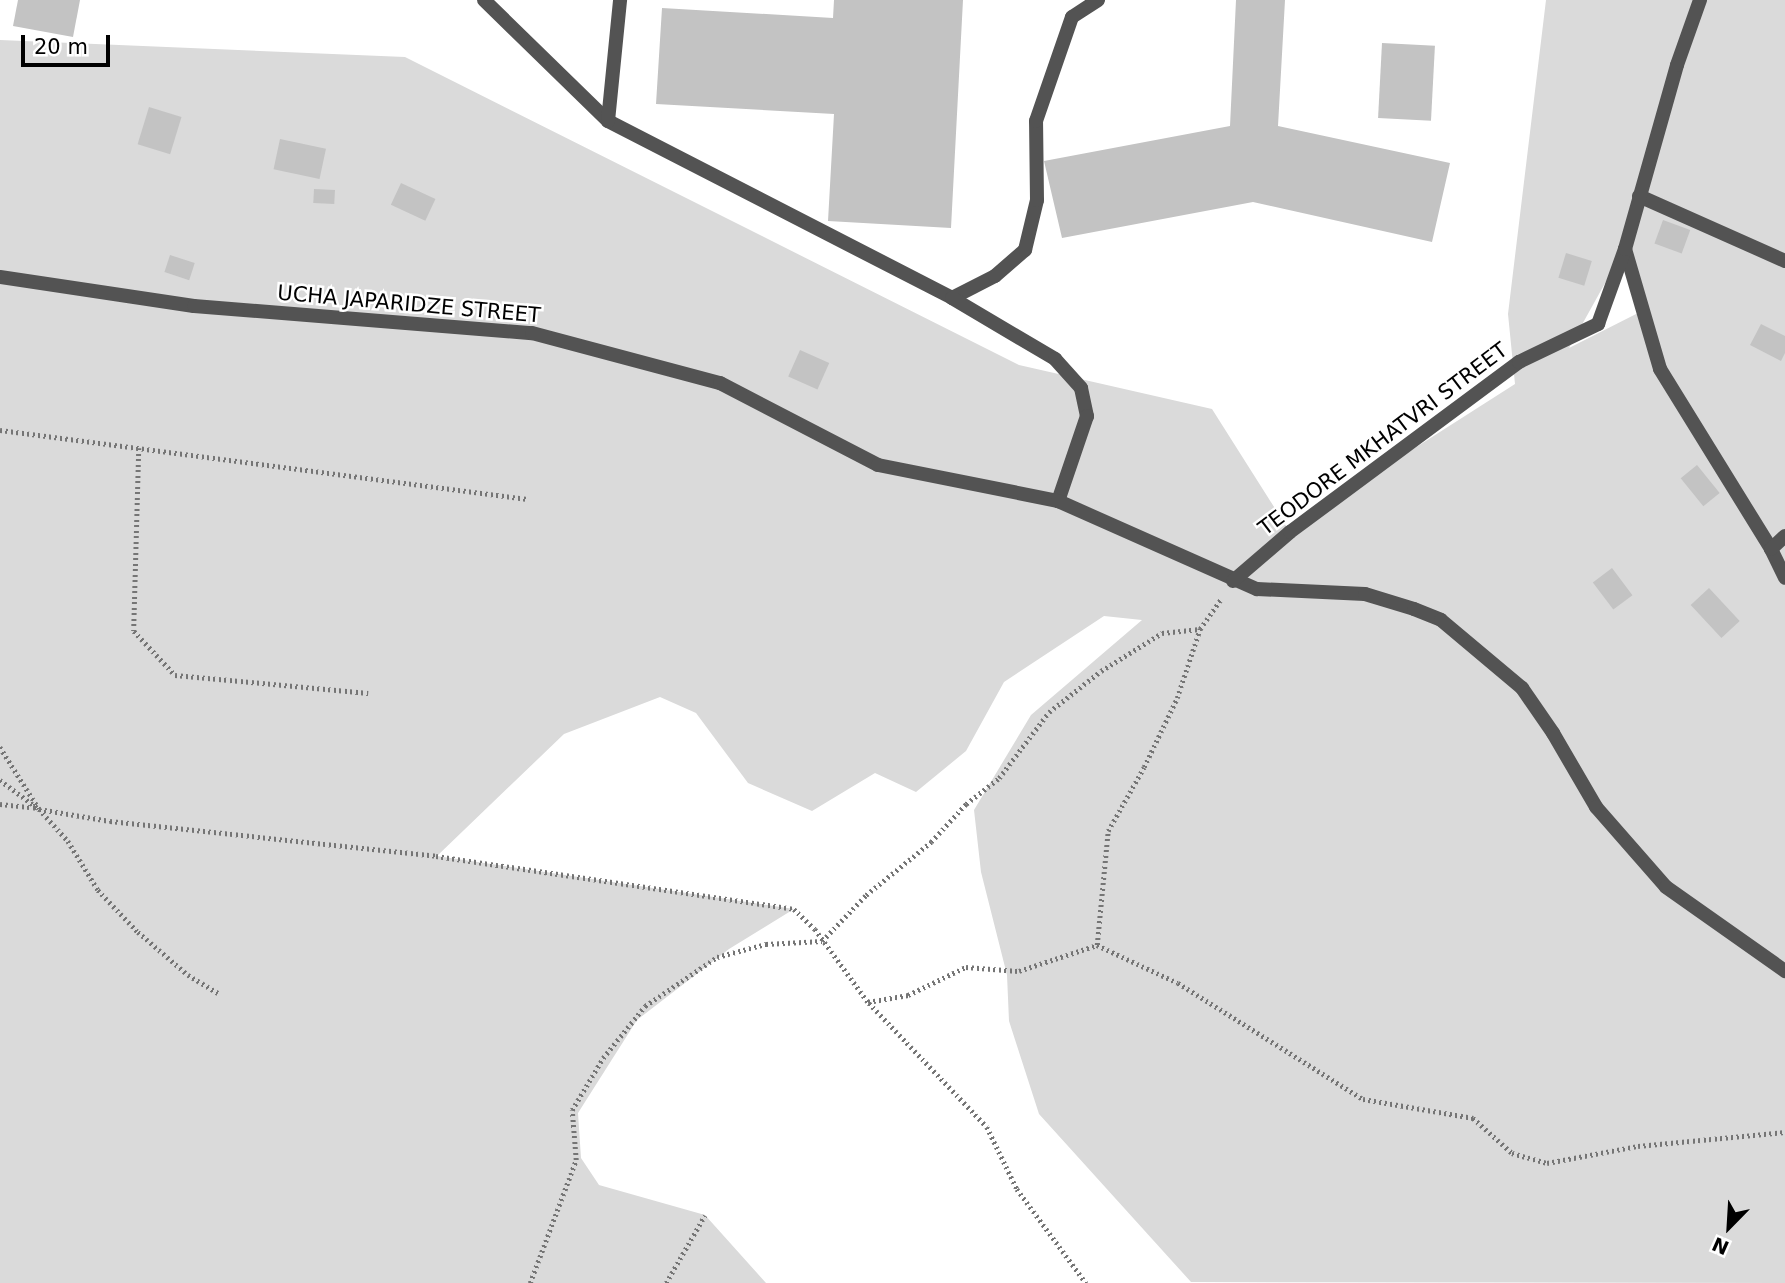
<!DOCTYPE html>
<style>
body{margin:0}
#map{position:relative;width:1785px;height:1283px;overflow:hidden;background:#fff;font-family:"DejaVu Sans",sans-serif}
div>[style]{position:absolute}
.green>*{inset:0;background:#dadada}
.building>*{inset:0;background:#c3c3c3;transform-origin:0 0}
.path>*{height:4.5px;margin-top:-2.25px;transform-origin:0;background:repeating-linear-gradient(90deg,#757575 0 2px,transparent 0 5.5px)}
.service>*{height:14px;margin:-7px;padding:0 7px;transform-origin:7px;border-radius:7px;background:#535353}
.minor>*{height:14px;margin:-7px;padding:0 7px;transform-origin:7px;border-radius:7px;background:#535353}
span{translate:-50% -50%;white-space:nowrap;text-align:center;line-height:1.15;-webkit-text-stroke:5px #fff;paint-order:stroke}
.street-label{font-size:21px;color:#000}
.north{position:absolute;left:1694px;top:1192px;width:70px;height:70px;-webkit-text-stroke:5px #fff;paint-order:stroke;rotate:204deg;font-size:19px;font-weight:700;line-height:28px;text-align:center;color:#000}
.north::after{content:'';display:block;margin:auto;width:24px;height:32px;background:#000;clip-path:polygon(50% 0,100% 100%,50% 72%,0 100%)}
.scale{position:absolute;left:21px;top:35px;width:89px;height:32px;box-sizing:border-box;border:4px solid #000;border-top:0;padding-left:9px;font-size:21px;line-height:24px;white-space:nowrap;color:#000;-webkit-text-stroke:5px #fff;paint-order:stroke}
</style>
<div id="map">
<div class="green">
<i style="clip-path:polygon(evenodd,1546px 0,1785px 0,1785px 1283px,1191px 1282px,1039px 1114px,1009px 1021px,1007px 975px,981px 872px,974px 810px,1031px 715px,1142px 620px,1104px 616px,1004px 682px,966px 751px,916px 792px,875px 773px,812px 811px,748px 783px,696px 713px,660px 697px,564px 734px,437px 856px,794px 909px,729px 949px,637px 1020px,578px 1113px,581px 1158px,599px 1185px,705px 1215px,766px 1283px,0 1283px,0 40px,405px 57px,1019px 365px,1212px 409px,1288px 529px,1515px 384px,1508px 314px,1546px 0,1624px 249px,1642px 311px,1569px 348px,1624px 249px)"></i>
</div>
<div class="building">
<i style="clip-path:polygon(18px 0,80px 0,73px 37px,13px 26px)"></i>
<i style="clip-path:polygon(834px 0,963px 0,951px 228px,828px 221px,834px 114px,656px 104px,662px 8px,833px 18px)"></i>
<i style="clip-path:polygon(1236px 0,1285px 0,1278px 126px,1450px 163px,1432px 242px,1253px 202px,1062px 238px,1044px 161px,1230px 126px)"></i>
<i style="left:1382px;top:43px;width:53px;height:75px;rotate:3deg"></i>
<i style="left:149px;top:107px;width:34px;height:39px;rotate:17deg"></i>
<i style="left:280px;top:139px;width:47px;height:31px;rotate:12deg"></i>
<i style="left:401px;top:183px;width:38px;height:24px;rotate:25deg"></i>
<i style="left:314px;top:189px;width:21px;height:14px;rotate:3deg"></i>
<i style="left:1663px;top:220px;width:29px;height:25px;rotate:20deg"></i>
<i style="left:1566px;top:253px;width:27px;height:26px;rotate:17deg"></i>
<i style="left:170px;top:255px;width:26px;height:18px;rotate:18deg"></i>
<i style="clip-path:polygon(1761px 324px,1785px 336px,1785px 353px,1781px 361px,1750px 345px)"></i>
<i style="left:800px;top:350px;width:32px;height:29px;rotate:24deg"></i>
<i style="left:1697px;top:465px;width:36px;height:21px;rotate:51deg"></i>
<i style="left:1612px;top:568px;width:34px;height:24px;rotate:53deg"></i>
<i style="left:1709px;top:588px;width:45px;height:25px;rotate:47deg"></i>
</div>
<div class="path">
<i style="left:0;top:430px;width:532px;rotate:7.45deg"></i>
<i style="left:139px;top:448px;width:183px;rotate:91.6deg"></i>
<i style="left:134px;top:631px;width:60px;rotate:47deg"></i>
<i style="left:175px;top:675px;width:194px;rotate:5.3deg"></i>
<i style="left:0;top:747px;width:73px;rotate:57.8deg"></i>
<i style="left:39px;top:809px;width:72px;rotate:9.6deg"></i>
<i style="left:110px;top:821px;width:328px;rotate:6.1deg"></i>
<i style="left:436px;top:856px;width:362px;rotate:8.4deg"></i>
<i style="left:794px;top:909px;width:29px;rotate:44deg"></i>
<i style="left:815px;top:929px;width:90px;rotate:54deg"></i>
<i style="left:868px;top:1002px;width:41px;rotate:-9.9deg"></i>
<i style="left:908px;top:995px;width:64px;rotate:-25.8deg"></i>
<i style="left:966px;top:967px;width:53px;rotate:4.3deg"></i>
<i style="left:1019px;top:971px;width:82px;rotate:-18.4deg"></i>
<i style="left:1097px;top:945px;width:89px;rotate:25.1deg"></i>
<i style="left:1178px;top:983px;width:218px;rotate:32.1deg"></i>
<i style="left:1363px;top:1099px;width:112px;rotate:9.8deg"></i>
<i style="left:1473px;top:1118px;width:52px;rotate:41.9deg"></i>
<i style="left:1512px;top:1153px;width:36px;rotate:16deg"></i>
<i style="left:1547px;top:1163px;width:93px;rotate:-10.6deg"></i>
<i style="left:1638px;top:1146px;width:148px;rotate:-5.4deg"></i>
<i style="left:0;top:780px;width:49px;rotate:36.6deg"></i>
<i style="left:39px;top:809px;width:43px;rotate:47.8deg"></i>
<i style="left:68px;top:841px;width:57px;rotate:58.5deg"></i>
<i style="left:98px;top:890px;width:58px;rotate:46.4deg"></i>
<i style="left:138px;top:932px;width:66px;rotate:40.7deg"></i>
<i style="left:188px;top:975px;width:35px;rotate:31deg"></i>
<i style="left:0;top:804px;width:37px;rotate:6deg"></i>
<i style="left:1097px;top:945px;width:115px;rotate:-84.5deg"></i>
<i style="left:1108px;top:831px;width:73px;rotate:-60.6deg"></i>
<i style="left:1144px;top:767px;width:76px;rotate:-64.4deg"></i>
<i style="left:1177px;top:698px;width:73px;rotate:-71.6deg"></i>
<i style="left:869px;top:1003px;width:171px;rotate:46.4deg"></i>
<i style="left:987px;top:1127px;width:69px;rotate:64.2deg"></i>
<i style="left:1017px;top:1189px;width:117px;rotate:53.7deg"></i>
<i style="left:530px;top:1283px;width:131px;rotate:-69.5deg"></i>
<i style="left:576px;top:1160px;width:50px;rotate:-94.6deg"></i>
<i style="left:572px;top:1110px;width:61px;rotate:-59.2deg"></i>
<i style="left:603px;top:1058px;width:67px;rotate:-51.1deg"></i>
<i style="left:645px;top:1006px;width:87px;rotate:-34.2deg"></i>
<i style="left:717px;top:957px;width:51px;rotate:-14.9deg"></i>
<i style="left:766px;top:944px;width:56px;rotate:-3.1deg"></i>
<i style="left:822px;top:941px;width:64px;rotate:-46.3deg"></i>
<i style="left:866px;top:895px;width:84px;rotate:-39.2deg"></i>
<i style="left:931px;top:842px;width:52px;rotate:-47.4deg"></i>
<i style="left:966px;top:804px;width:42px;rotate:-38.2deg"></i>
<i style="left:999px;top:778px;width:83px;rotate:-52.9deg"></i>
<i style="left:1049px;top:712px;width:66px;rotate:-38.3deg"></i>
<i style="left:1101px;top:671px;width:72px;rotate:-31.9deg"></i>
<i style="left:1162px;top:633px;width:38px;rotate:-6deg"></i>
<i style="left:1200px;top:629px;width:37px;rotate:-55deg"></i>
<i style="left:666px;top:1283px;width:78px;rotate:-60.2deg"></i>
</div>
<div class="service">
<i style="left:484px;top:0;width:173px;rotate:44.3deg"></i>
<i style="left:608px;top:121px;width:387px;rotate:27.2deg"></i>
<i style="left:952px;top:298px;width:48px;rotate:-27.1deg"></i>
<i style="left:995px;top:276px;width:40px;rotate:-41deg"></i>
<i style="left:1025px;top:250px;width:51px;rotate:-76.5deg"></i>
<i style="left:1037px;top:200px;width:79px;rotate:-90.7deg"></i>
<i style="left:1036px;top:121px;width:110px;rotate:-70.9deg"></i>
<i style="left:1072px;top:17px;width:31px;rotate:-33deg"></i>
<i style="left:608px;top:121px;width:122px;rotate:-84.3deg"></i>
<i style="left:952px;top:298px;width:120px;rotate:30.6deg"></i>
<i style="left:1055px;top:359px;width:39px;rotate:48deg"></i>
<i style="left:1081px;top:388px;width:29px;rotate:78deg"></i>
<i style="left:1087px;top:416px;width:90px;rotate:108.8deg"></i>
</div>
<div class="minor">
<i style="left:1639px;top:196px;width:160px;rotate:24deg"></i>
<i style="left:1625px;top:249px;width:125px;rotate:73.7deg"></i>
<i style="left:1660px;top:369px;width:211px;rotate:58.3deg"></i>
<i style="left:1771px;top:549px;width:32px;rotate:64deg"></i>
<i style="left:0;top:277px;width:196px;rotate:8.5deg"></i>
<i style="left:194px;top:306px;width:339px;rotate:4.6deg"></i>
<i style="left:532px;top:333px;width:195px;rotate:14.9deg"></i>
<i style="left:720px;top:383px;width:178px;rotate:27.4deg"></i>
<i style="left:878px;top:465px;width:184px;rotate:11.3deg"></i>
<i style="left:1058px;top:501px;width:218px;rotate:23.9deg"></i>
<i style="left:1257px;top:589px;width:108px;rotate:2.7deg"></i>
<i style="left:1365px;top:594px;width:51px;rotate:17deg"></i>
<i style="left:1414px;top:609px;width:29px;rotate:22deg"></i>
<i style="left:1441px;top:620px;width:106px;rotate:40deg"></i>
<i style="left:1522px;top:688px;width:55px;rotate:55.4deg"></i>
<i style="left:1553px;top:733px;width:86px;rotate:59.8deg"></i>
<i style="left:1596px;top:807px;width:106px;rotate:48.8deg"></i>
<i style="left:1666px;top:887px;width:146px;rotate:35.2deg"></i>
<i style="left:1771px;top:549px;width:19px;rotate:-43deg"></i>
<i style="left:1233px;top:581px;width:75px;rotate:-40.7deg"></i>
<i style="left:1290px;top:532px;width:285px;rotate:-36.6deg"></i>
<i style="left:1519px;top:362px;width:88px;rotate:-25.7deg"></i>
<i style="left:1598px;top:324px;width:80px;rotate:-70.2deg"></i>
<i style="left:1625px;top:249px;width:191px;rotate:-74.2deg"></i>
<i style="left:1677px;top:65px;width:69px;rotate:-70.5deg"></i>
</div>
<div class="street-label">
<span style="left:409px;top:304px;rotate:5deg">UCHA JAPARIDZE STREET</span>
<span style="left:1383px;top:439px;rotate:-37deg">TEODORE MKHATVRI STREET</span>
</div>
<div class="north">N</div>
<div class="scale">20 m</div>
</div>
